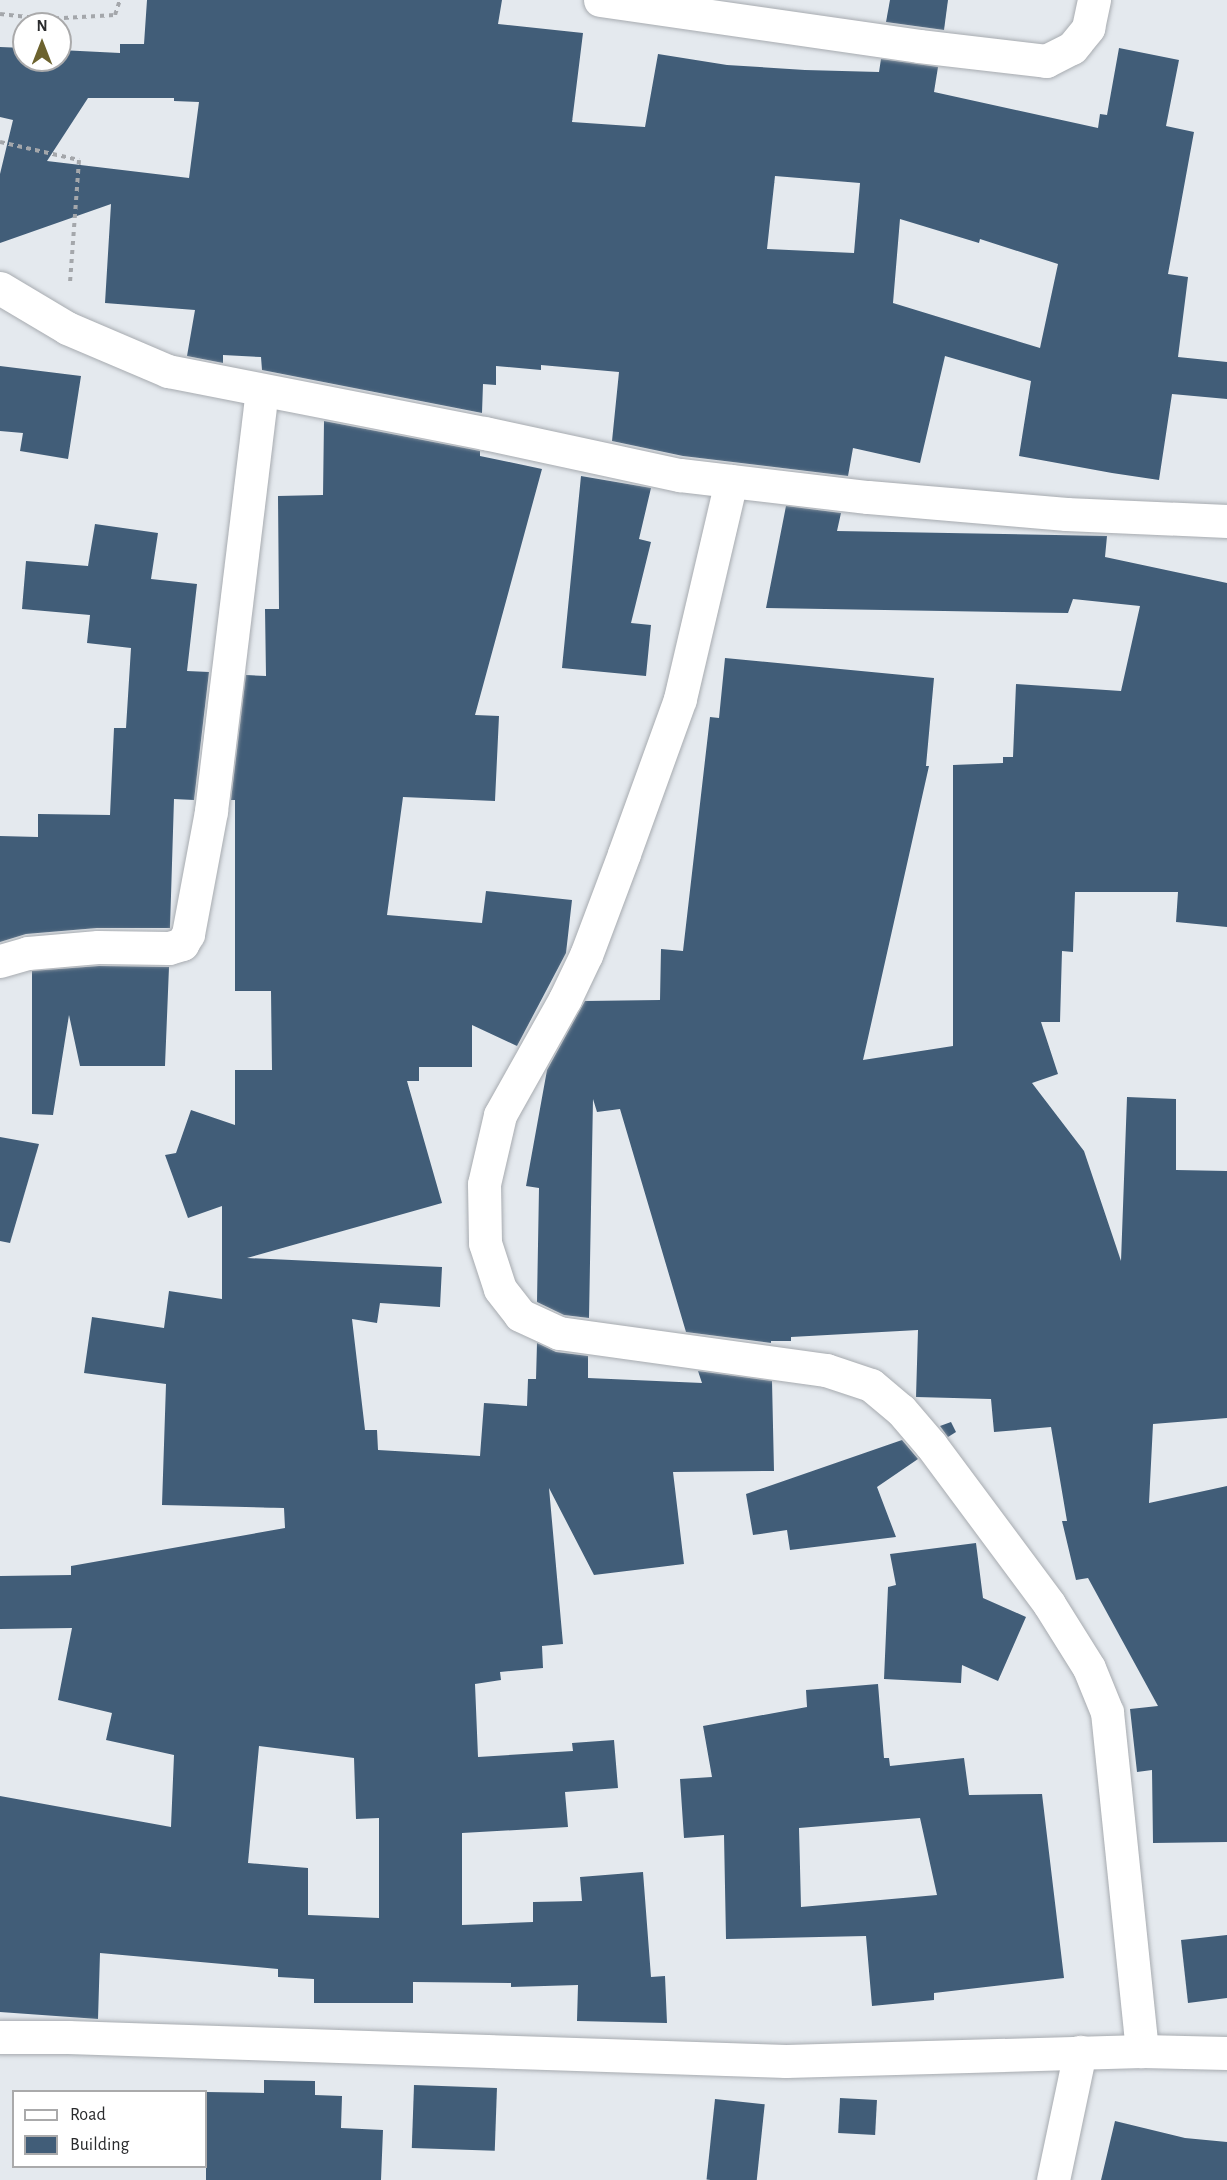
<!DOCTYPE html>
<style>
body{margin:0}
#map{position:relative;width:1227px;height:2180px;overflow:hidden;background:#e4e9ee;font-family:"Alegreya Sans",sans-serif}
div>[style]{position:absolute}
.building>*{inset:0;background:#415d78;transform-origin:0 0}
.path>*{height:4px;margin-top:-2px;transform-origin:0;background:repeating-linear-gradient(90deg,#a4a7ab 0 4.5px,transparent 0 9px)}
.roads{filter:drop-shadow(0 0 2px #a7abb0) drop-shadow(0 0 2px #a7abb0)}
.street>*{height:33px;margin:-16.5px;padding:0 16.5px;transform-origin:16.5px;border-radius:16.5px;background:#fff}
span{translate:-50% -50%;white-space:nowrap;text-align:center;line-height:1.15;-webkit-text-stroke:6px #fff;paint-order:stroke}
.legend{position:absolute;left:12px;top:2090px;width:195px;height:78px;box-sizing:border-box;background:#fff;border:2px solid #aaaaab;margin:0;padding:8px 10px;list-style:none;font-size:18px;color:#2a2b2d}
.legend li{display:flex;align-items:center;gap:12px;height:30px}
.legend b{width:30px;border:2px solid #aaaaab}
.north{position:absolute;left:12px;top:12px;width:60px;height:60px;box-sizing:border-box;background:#fff;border:2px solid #aaaaab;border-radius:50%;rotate:0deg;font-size:16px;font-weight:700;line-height:24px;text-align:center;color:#2a2b2d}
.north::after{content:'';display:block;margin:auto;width:21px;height:27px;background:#6c622e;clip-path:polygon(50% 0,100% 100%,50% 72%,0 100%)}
</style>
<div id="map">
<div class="building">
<i style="clip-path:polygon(evenodd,147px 0,502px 0,498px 24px,583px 33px,572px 122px,645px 127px,658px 54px,727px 65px,805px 70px,879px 72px,881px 59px,938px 67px,934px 92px,1098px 128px,1100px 114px,1107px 115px,1119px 48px,1179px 60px,1166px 126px,1194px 132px,1168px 274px,1188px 277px,1178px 357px,1227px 362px,1227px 399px,1172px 394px,1159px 480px,1112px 473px,1019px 456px,1031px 381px,945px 356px,920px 463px,853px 448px,848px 476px,683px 456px,612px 441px,619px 372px,541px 365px,541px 370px,496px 366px,496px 385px,483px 384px,482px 413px,262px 370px,261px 357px,223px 355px,223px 363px,187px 356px,195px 310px,105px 303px,111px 204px,0 243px,0 174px,13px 120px,0 117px,0 47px,24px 48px,24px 60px,60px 60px,60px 50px,120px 53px,120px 44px,144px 44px,147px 0,88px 98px,174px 98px,174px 101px,199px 102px,189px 178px,47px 161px,88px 98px,147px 0,775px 176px,860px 183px,854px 253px,767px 249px,775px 176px,147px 0,900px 219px,979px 243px,980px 239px,1058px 264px,1040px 348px,893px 303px,900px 219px)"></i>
<i style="clip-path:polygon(890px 0,948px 0,944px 30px,886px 22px)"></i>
<i style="clip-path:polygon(0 366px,81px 376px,68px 459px,20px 451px,23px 433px,0 431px)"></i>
<i style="clip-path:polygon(evenodd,324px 421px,480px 451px,480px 456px,542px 469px,475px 715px,499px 716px,495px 801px,403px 797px,387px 915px,482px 923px,486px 891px,572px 900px,566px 953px,517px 1046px,472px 1025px,472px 1067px,419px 1067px,419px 1081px,407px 1081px,442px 1203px,247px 1258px,442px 1267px,440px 1307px,380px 1303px,377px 1323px,352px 1319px,365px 1430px,377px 1430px,378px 1450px,480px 1456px,484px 1403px,527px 1406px,528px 1379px,536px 1379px,537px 1343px,556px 1352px,588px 1356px,588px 1378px,702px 1383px,698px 1371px,772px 1381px,774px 1471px,673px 1472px,684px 1564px,594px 1575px,549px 1488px,563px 1644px,542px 1646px,543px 1668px,500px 1672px,501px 1680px,475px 1684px,478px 1757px,573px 1751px,572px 1743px,614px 1740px,618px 1788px,565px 1792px,568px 1827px,462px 1833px,462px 1925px,533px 1922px,533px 1902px,582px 1901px,580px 1877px,643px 1872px,651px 1977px,665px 1976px,667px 2023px,577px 2021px,578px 1985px,511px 1987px,511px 1983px,413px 1982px,413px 2003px,314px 2003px,314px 1979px,278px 1977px,278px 1969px,100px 1953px,98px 2019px,0 2012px,0 1796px,171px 1827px,174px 1755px,106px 1740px,112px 1713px,58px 1700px,72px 1628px,0 1629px,0 1576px,71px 1575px,71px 1566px,285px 1528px,284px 1508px,162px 1505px,166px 1384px,84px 1373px,92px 1317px,164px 1328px,169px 1291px,222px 1299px,222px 1206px,188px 1218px,165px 1155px,176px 1153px,191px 1110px,235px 1125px,235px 1070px,272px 1070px,271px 991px,235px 991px,235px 800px,231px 800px,246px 675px,266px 676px,265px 609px,279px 609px,278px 496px,323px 495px,324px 421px,259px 1746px,354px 1758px,356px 1819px,379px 1818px,379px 1918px,308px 1915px,308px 1868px,248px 1863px,259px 1746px)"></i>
<i style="clip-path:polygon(581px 476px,651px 488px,639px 539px,651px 542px,631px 623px,651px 625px,646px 676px,562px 668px)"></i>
<i style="clip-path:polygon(786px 506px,841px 513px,837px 531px,1107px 536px,1105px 557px,1227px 583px,1227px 927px,1176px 922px,1178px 892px,1075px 892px,1073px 952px,1062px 951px,1060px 1022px,1041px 1022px,1058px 1074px,1032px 1083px,1084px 1151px,1121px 1261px,1127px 1097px,1176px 1099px,1176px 1170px,1227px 1171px,1227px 1418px,1153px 1424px,1149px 1503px,1227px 1486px,1227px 1842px,1153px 1843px,1152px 1770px,1137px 1772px,1130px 1709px,1158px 1706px,1088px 1578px,1076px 1580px,1062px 1521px,1067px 1521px,1051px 1427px,994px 1432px,991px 1399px,916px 1397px,918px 1330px,791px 1337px,791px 1341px,771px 1341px,771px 1343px,686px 1332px,620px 1109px,597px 1112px,593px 1099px,589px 1318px,564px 1315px,537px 1302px,539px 1188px,526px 1186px,547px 1070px,585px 1001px,660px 1000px,661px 949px,683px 951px,710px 717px,719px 718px,725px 658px,934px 678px,926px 766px,929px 766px,863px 1060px,953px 1046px,953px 765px,1003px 763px,1003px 757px,1013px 757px,1016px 684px,1121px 691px,1140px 606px,1073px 599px,1068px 613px,766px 608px)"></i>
<i style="clip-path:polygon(95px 524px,158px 533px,151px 579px,197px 584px,187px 671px,209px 672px,194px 800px,174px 799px,170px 928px,97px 928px,26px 934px,0 942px,0 836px,38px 837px,38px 814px,110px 815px,114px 728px,126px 728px,131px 648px,87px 643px,90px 615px,22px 609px,26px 561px,88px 566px)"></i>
<i style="clip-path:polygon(99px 966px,169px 967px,165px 1066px,80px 1066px,69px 1015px,53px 1115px,32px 1114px,32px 971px)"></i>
<i style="clip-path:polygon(0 1137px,39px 1144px,10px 1243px,0 1241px)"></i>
<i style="clip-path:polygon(951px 1422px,956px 1432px,948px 1437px,940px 1426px)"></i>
<i style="clip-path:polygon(902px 1440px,918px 1459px,877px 1487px,896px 1537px,790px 1550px,787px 1530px,753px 1535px,746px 1494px)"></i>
<i style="clip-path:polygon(976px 1543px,983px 1598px,1026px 1617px,998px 1681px,962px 1665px,961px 1683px,884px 1679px,888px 1587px,896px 1585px,890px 1554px)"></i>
<i style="clip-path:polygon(evenodd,878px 1684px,884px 1758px,889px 1758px,890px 1766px,964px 1758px,969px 1795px,1042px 1794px,1064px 1978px,934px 1993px,934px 2000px,872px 2006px,866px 1936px,726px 1939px,724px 1835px,684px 1838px,680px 1779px,712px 1777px,703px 1726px,807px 1707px,806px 1690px,878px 1684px,920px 1818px,937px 1895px,801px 1907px,799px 1828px,920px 1818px)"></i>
<i style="clip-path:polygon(1227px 1935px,1227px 1998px,1188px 2003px,1181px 1940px)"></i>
<i style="clip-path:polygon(264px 2080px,315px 2081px,315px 2095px,342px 2096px,341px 2128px,383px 2130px,381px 2180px,206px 2180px,206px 2092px,264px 2093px)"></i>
<i style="left:414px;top:2085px;width:83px;height:63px;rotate:2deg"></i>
<i style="left:840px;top:2098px;width:37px;height:35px;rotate:3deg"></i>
<i style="left:715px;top:2099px;width:50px;height:81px;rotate:6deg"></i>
<i style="clip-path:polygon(1115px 2121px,1185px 2138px,1227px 2142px,1227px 2180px,1101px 2180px)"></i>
</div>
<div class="path">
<i style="left:0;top:14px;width:46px;rotate:6.2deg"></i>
<i style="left:46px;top:19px;width:69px;rotate:-3.3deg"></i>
<i style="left:115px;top:15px;width:16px;rotate:-72deg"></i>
<i style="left:0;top:142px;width:81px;rotate:12.8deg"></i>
<i style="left:79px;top:160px;width:122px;rotate:94.2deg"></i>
</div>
<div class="roads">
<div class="street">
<i style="left:600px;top:0;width:322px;rotate:8.2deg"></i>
<i style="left:919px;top:46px;width:128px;rotate:6.7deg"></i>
<i style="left:1046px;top:61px;width:29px;rotate:-27deg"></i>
<i style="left:1072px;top:48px;width:26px;rotate:-51deg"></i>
<i style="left:1088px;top:28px;width:29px;rotate:-78deg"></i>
<i style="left:0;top:288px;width:78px;rotate:30.8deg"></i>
<i style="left:67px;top:328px;width:110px;rotate:23.1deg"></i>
<i style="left:168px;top:371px;width:323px;rotate:11.1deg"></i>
<i style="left:485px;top:433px;width:199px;rotate:12.2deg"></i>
<i style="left:680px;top:475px;width:189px;rotate:6.7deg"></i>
<i style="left:868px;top:497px;width:199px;rotate:4.9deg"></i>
<i style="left:1066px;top:514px;width:161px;rotate:2.5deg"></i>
<i style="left:731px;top:481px;width:224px;rotate:103.2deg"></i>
<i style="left:680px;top:699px;width:165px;rotate:109.9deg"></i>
<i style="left:624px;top:854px;width:108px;rotate:110.6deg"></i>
<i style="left:586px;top:955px;width:49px;rotate:115.5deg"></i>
<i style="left:565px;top:999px;width:133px;rotate:119.3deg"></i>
<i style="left:500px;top:1115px;width:71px;rotate:103.1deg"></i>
<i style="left:484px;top:1184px;width:59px;rotate:89deg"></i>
<i style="left:485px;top:1243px;width:48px;rotate:71.9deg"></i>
<i style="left:500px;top:1289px;width:33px;rotate:52deg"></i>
<i style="left:520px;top:1315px;width:43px;rotate:24.8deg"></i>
<i style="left:559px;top:1333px;width:270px;rotate:7.9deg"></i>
<i style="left:826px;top:1370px;width:47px;rotate:18.4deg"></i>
<i style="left:871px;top:1385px;width:39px;rotate:40deg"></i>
<i style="left:901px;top:1410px;width:46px;rotate:49.4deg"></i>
<i style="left:931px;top:1445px;width:198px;rotate:53.4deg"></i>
<i style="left:1049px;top:1604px;width:75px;rotate:58deg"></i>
<i style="left:1089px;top:1668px;width:48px;rotate:67.8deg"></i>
<i style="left:1107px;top:1712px;width:341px;rotate:84.1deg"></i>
<i style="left:0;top:961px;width:29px;rotate:-16deg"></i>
<i style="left:28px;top:953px;width:70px;rotate:-4.9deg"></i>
<i style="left:98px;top:947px;width:71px;rotate:0.8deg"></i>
<i style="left:169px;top:948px;width:14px;rotate:-17deg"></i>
<i style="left:182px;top:944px;width:12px;rotate:-59deg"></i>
<i style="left:188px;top:934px;width:125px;rotate:-79.4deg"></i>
<i style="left:211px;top:811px;width:423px;rotate:-83.1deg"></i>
<i style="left:0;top:2037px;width:68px"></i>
<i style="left:68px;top:2037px;width:718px;rotate:1.91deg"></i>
<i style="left:786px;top:2061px;width:356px;rotate:-1.6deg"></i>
<i style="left:1142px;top:2051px;width:85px;rotate:1.3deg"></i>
<i style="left:1053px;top:2180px;width:131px;rotate:-78.1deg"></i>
</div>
</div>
<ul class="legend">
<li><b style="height:8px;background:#fff"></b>Road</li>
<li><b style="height:16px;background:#415d78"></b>Building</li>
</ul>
<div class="north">N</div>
</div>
